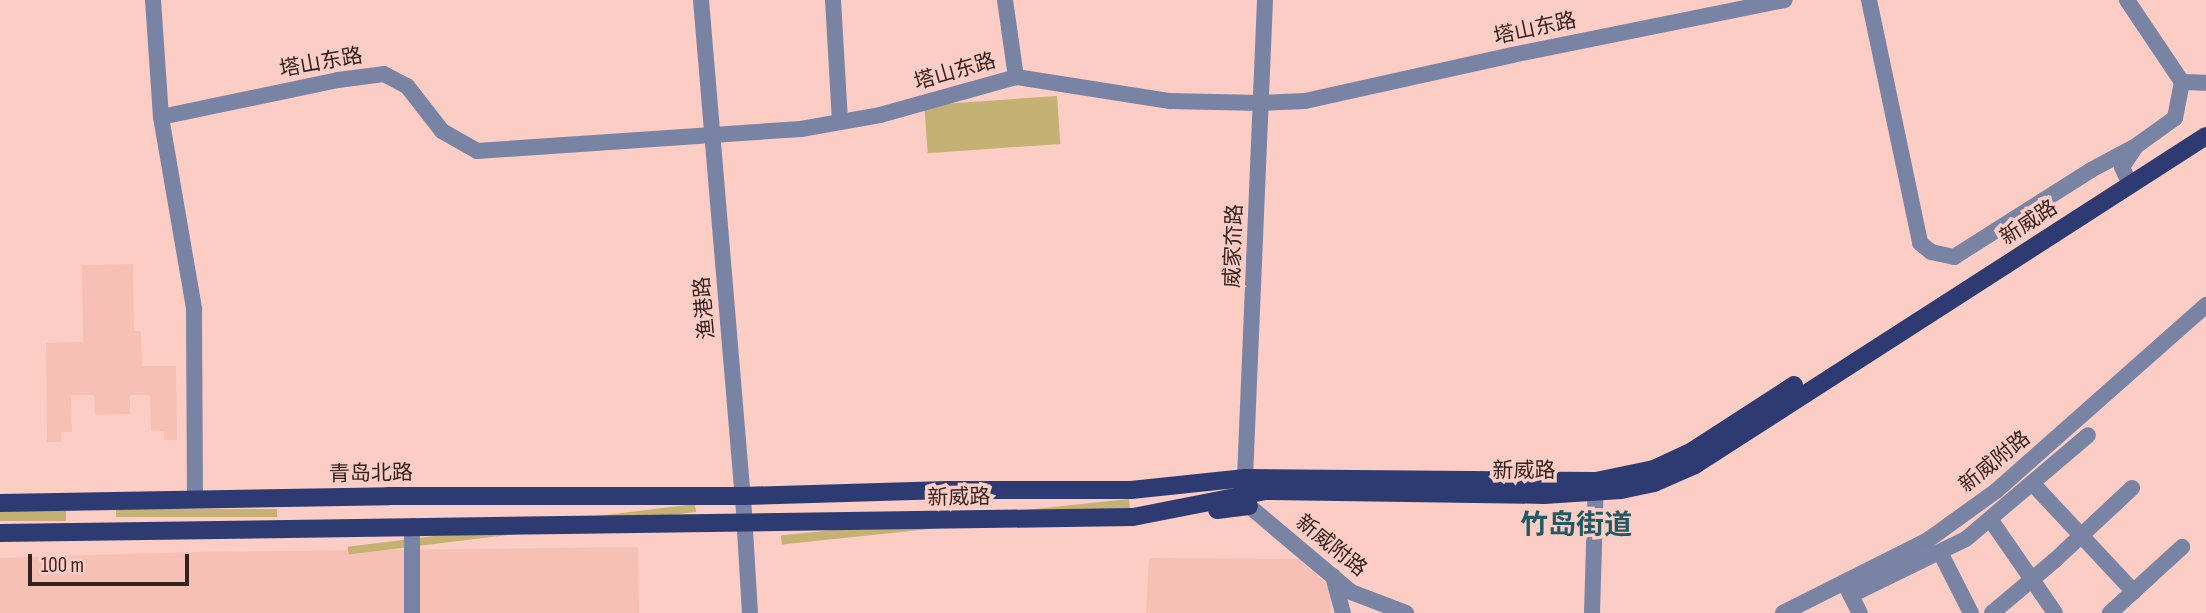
<!DOCTYPE html>
<meta charset="utf-8">
<style>
body{margin:0}
#map{position:relative;width:2206px;height:613px;overflow:hidden;background:#fccdc4;font-family:"Sofia Sans Condensed","Noto Sans SC",sans-serif}
div>[style]{position:absolute}
.built>*{inset:0;background:#f7c0b5}
.green>*{inset:0;background:#c5b174;transform-origin:0 0}
.minor>*{height:16px;margin:-8px;padding:0 8px;transform-origin:8px;border-radius:8px;background:#7983a4}
.major>*{height:18px;margin:-9px;padding:0 9px;transform-origin:9px;border-radius:9px;background:#2e3b73}
span{translate:-50% -50%;white-space:nowrap;text-align:center;line-height:1.15;-webkit-text-stroke:7px #fccdc4;paint-order:stroke}
.street-label{font-size:21px;color:#34221f}
.district-label{font-size:28px;color:#225a64;font-weight:700}
.scale{position:absolute;left:28px;top:554px;width:161px;height:32px;box-sizing:border-box;border:4px solid #34221f;border-top:0;padding-left:9px;font-size:21px;line-height:24px;white-space:nowrap;color:#34221f;-webkit-text-stroke:5px #fccdc4;paint-order:stroke}
</style>
<div id="map">
<div class="built">
<i style="clip-path:polygon(133px 264px,134px 331px,141px 331px,142px 366px,176px 366px,177px 440px,164px 440px,164px 431px,151px 431px,150px 395px,130px 395px,130px 414px,95px 415px,94px 395px,71px 395px,72px 432px,61px 432px,61px 442px,47px 442px,46px 343px,83px 342px,82px 265px)"></i>
<i style="clip-path:polygon(638px 547px,639px 613px,0 613px,0 558px,186px 552px)"></i>
<i style="clip-path:polygon(1149px 558px,1299px 559px,1331px 588px,1330px 613px,1146px 613px)"></i>
</div>
<div class="green">
<i style="left:1057px;top:96px;width:48px;height:133px;rotate:86deg"></i>
<i style="left:1129px;top:499px;width:9px;height:350px;rotate:84deg"></i>
<i style="left:695px;top:504px;width:8px;height:350px;rotate:83deg"></i>
<i style="left:277px;top:509px;width:8px;height:161px;rotate:90deg"></i>
<i style="left:66px;top:511px;width:10px;height:66px;rotate:90deg"></i>
</div>
<div class="minor">
<i style="left:153px;top:0;width:117px;rotate:86.1deg"></i>
<i style="left:161px;top:117px;width:195px;rotate:80.2deg"></i>
<i style="left:194px;top:309px;width:190px;rotate:89.7deg"></i>
<i style="left:701px;top:0;width:498px;rotate:85.2deg"></i>
<i style="left:743px;top:496px;width:117px;rotate:86.6deg"></i>
<i style="left:833px;top:0;width:122px;rotate:86.7deg"></i>
<i style="left:1005px;top:0;width:78px;rotate:81.9deg"></i>
<i style="left:1265px;top:0;width:478px;rotate:92.4deg"></i>
<i style="left:1245px;top:478px;width:28px;rotate:82deg"></i>
<i style="left:1249px;top:506px;width:133px;rotate:40.1deg"></i>
<i style="left:1351px;top:592px;width:59px;rotate:20.9deg"></i>
<i style="left:1869px;top:0;width:248px;rotate:78.1deg"></i>
<i style="left:1920px;top:243px;width:14px;rotate:39deg"></i>
<i style="left:1931px;top:252px;width:24px;rotate:12deg"></i>
<i style="left:1954px;top:257px;width:162px;rotate:-32.4deg"></i>
<i style="left:2091px;top:170px;width:51px;rotate:-28.1deg"></i>
<i style="left:2182px;top:82px;width:24px;rotate:2deg"></i>
<i style="left:161px;top:117px;width:181px;rotate:-11.8deg"></i>
<i style="left:338px;top:80px;width:46px;rotate:-7.4deg"></i>
<i style="left:384px;top:74px;width:26px;rotate:28deg"></i>
<i style="left:407px;top:86px;width:57px;rotate:52.1deg"></i>
<i style="left:442px;top:131px;width:40px;rotate:29.7deg"></i>
<i style="left:477px;top:151px;width:325px;rotate:-3.9deg"></i>
<i style="left:801px;top:129px;width:80px;rotate:-10deg"></i>
<i style="left:880px;top:115px;width:141px;rotate:-15.6deg"></i>
<i style="left:1016px;top:77px;width:156px;rotate:8.9deg"></i>
<i style="left:1170px;top:101px;width:90px;rotate:1.3deg"></i>
<i style="left:1260px;top:103px;width:45px;rotate:-2.5deg"></i>
<i style="left:1305px;top:101px;width:212px;rotate:-12.5deg"></i>
<i style="left:1512px;top:55px;width:278px;rotate:-11.4deg"></i>
<i style="left:2126px;top:176px;width:10px;rotate:-114deg"></i>
<i style="left:2122px;top:167px;width:25px;rotate:-56deg"></i>
<i style="left:2136px;top:146px;width:48px;rotate:-35.7deg"></i>
<i style="left:2175px;top:118px;width:37px;rotate:-79deg"></i>
<i style="left:2182px;top:82px;width:99px;rotate:-123.9deg"></i>
<i style="left:2032px;top:483px;width:149px;rotate:46.9deg"></i>
<i style="left:1990px;top:519px;width:114px;rotate:55.3deg"></i>
<i style="left:412px;top:526px;width:87px;rotate:90deg"></i>
<i style="left:1940px;top:552px;width:68px;rotate:63.1deg"></i>
<i style="left:1333px;top:576px;width:38px;rotate:75deg"></i>
<i style="left:1847px;top:588px;width:28px;rotate:63deg"></i>
<i style="left:1851px;top:595px;width:128px;rotate:-26deg"></i>
<i style="left:1966px;top:539px;width:160px;rotate:-40.4deg"></i>
<i style="left:1592px;top:613px;width:132px;rotate:-88.3deg"></i>
<i style="left:1783px;top:613px;width:162px;rotate:-26.7deg"></i>
<i style="left:1928px;top:540px;width:84px;rotate:-35.8deg"></i>
<i style="left:1996px;top:491px;width:281px;rotate:-41.5deg"></i>
<i style="left:1992px;top:613px;width:81px;rotate:-40deg"></i>
<i style="left:2054px;top:561px;width:107px;rotate:-43.1deg"></i>
<i style="left:2110px;top:613px;width:98px;rotate:-42.5deg"></i>
</div>
<div class="major">
<i style="left:0;top:503px;width:388px;rotate:-1deg"></i>
<i style="left:388px;top:496px;width:355px"></i>
<i style="left:743px;top:496px;width:204px;rotate:-1.7deg"></i>
<i style="left:947px;top:490px;width:184px"></i>
<i style="left:1131px;top:490px;width:115px;rotate:-6deg"></i>
<i style="left:1245px;top:478px;width:351px;rotate:0.5deg"></i>
<i style="left:1596px;top:481px;width:59px;rotate:-11.7deg"></i>
<i style="left:1654px;top:469px;width:38px;rotate:-25deg"></i>
<i style="left:1689px;top:453px;width:125px;rotate:-32.9deg"></i>
<i style="left:1217px;top:510px;width:32px;rotate:-7deg"></i>
<i style="left:0;top:533px;width:1133px;rotate:-0.81deg"></i>
<i style="left:1133px;top:517px;width:135px;rotate:-11.1deg"></i>
<i style="left:1265px;top:491px;width:279px;rotate:0.8deg"></i>
<i style="left:1544px;top:495px;width:77px;rotate:-3.7deg"></i>
<i style="left:1621px;top:490px;width:34px;rotate:-12deg"></i>
<i style="left:1654px;top:483px;width:45px;rotate:-23.7deg"></i>
<i style="left:1695px;top:465px;width:608px;rotate:-32.77deg"></i>
</div>
<div class="street-label">
<span style="left:1535px;top:29px;rotate:-12deg">塔山东路</span>
<span style="left:321px;top:63px;rotate:-10deg">塔山东路</span>
<span style="left:955px;top:72px;rotate:-16deg">塔山东路</span>
<span style="left:2029px;top:223px;rotate:-33deg">新威路</span>
<span style="left:1234px;top:246px;rotate:-88deg">威家夼路</span>
<span style="left:705px;top:308px;rotate:-95deg">渔港路</span>
<span style="left:1995px;top:462px;rotate:-39deg">新威附路</span>
<span style="left:1524px;top:471px">新威路</span>
<span style="left:371px;top:474px;rotate:-1deg">青岛北路</span>
<span style="left:959px;top:498px;rotate:-1deg">新威路</span>
<span style="left:1331px;top:546px;rotate:39deg">新威附路</span>
</div>
<div class="district-label">
<span style="left:1576px;top:526px">竹岛街道</span>
</div>
<div class="scale">100 m</div>
</div>
